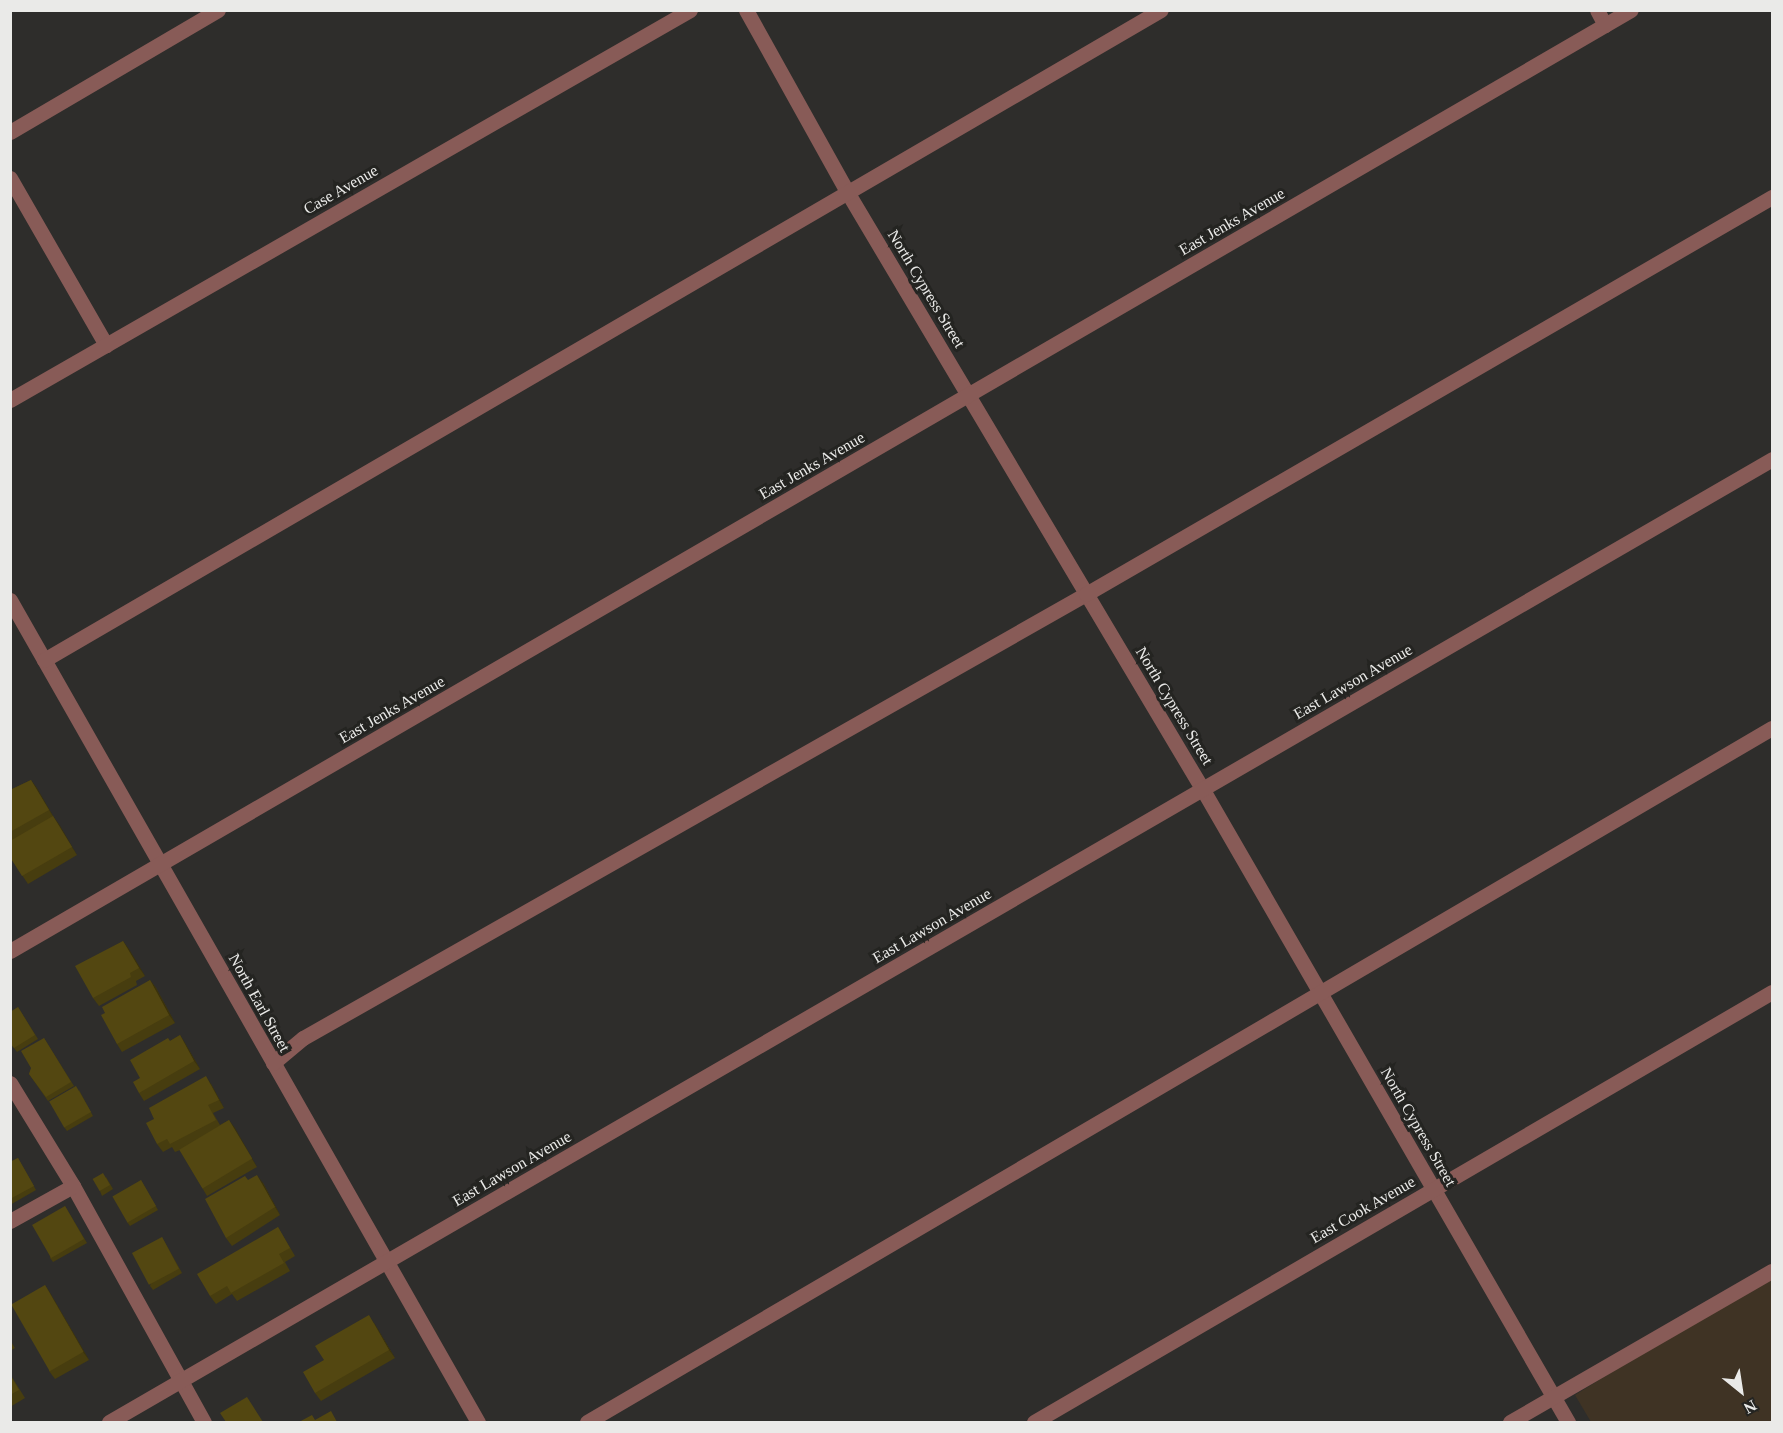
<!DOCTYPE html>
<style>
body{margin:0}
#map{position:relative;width:1783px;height:1433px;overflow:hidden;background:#2e2d2b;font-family:"Times New Roman",serif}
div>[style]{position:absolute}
.education>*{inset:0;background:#3f3324}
.minor>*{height:15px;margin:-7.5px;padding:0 7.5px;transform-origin:7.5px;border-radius:7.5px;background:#885b57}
.wall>*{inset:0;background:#473d0f}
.shaded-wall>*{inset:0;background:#3a320c}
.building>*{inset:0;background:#534711;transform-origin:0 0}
span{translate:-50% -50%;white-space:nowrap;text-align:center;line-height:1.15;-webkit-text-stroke:6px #242421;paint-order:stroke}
.street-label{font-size:16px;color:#eaeae8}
.frame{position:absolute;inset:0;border:12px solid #eaeae8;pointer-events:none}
.north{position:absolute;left:1711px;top:1361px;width:60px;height:60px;-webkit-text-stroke:4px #242421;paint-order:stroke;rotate:150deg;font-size:16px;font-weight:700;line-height:24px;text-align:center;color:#eaeae8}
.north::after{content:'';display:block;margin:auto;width:21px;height:27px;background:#eaeae8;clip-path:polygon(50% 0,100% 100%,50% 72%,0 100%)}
</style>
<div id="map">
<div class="education">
<i style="clip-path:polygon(1772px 1272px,1772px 1422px,1591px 1422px,1575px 1395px)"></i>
</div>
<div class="minor">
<i style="left:746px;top:10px;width:212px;rotate:60.9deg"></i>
<i style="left:849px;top:195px;width:692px;rotate:59.25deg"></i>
<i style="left:1203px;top:790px;width:730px;rotate:59.99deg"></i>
<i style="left:1597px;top:10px;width:17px;rotate:62deg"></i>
<i style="left:10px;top:132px;width:241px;rotate:-30.4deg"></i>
<i style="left:10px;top:178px;width:193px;rotate:60.1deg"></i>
<i style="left:10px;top:400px;width:784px;rotate:-29.84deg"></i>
<i style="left:10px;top:600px;width:946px;rotate:60.35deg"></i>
<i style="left:44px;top:660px;width:1292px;rotate:-30.2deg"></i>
<i style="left:10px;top:951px;width:1874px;rotate:-30.14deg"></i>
<i style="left:273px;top:1063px;width:39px;rotate:-40deg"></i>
<i style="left:303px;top:1038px;width:900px;rotate:-29.56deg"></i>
<i style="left:1086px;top:594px;width:793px;rotate:-30.06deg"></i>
<i style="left:10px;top:1083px;width:121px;rotate:58.5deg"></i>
<i style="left:73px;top:1186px;width:270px;rotate:61deg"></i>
<i style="left:10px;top:1221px;width:72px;rotate:-29.1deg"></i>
<i style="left:109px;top:1422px;width:1922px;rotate:-30.07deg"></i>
<i style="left:587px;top:1422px;width:1373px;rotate:-30.36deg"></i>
<i style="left:1034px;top:1422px;width:854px;rotate:-30.23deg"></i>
<i style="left:1510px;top:1422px;width:302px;rotate:-30deg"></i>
</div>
<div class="wall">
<i style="clip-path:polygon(31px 780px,77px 855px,28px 884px,10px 857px,10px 790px)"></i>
<i style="clip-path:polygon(123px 941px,145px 976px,136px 981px,137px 985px,99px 1006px,93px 998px)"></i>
<i style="clip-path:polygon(150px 980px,156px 988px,175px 1023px,122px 1052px,117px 1044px,105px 1013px)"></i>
<i style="clip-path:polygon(18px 1007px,38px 1039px,17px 1052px,10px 1043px)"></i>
<i style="clip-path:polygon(180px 1035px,200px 1069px,144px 1101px,139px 1093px,140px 1078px,170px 1041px)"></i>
<i style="clip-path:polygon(44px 1038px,74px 1086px,48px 1101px,29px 1074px)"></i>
<i style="clip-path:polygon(211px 1084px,224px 1108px,213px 1113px,220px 1125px,229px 1120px,257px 1167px,207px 1196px,180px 1150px,175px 1152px,172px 1147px,163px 1152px,157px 1144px,154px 1119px)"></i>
<i style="clip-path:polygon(79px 1090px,93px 1116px,67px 1131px,64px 1127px)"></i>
<i style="clip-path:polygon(18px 1158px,36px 1190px,10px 1205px,10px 1162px)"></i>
<i style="clip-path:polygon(106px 1177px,113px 1189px,102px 1196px,100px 1191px)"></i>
<i style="clip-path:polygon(141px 1180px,158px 1210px,130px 1226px,127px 1222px)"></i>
<i style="clip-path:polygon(248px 1180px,263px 1183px,280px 1215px,232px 1246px,226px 1238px)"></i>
<i style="clip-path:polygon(65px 1206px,87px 1243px,53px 1262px,50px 1258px)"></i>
<i style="clip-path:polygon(278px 1227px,295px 1256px,285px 1262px,290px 1271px,237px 1301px,232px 1294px,216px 1304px,210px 1296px)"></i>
<i style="clip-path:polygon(162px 1237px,182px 1273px,153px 1290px,150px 1286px)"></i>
<i style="clip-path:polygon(45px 1285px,50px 1293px,89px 1360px,55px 1379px,49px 1371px)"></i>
<i style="clip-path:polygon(374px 1323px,395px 1358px,321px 1401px,315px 1393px,324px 1360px)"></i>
<i style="clip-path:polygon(10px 1340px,15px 1348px,10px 1351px)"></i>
<i style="clip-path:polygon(10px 1374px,25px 1398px,10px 1407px)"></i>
</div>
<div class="shaded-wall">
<i style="clip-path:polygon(31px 780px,37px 788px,54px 818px,49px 810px)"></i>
<i style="clip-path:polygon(53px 816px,59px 824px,77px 855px,72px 847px)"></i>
<i style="clip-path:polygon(123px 941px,129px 949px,145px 976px,139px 968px)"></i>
<i style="clip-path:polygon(150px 980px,156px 988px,175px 1023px,169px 1015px)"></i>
<i style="clip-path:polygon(180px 1035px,185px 1043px,200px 1069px,194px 1061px)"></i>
<i style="clip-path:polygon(206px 1076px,211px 1084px,224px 1108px,219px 1100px)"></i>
<i style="clip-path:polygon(229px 1120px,235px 1128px,257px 1167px,252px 1159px)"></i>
<i style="clip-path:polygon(257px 1175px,263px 1183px,280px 1215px,275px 1207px)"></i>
<i style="clip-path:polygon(45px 1285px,50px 1293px,89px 1360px,83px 1352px)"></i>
<i style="clip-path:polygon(369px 1315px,374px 1323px,395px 1358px,389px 1350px)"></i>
</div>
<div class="building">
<i style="clip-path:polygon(31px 780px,49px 810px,10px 832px,10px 790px)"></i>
<i style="clip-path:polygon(53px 816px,72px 847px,22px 876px,10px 857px,10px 841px)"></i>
<i style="clip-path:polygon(123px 941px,139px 968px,130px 973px,131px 977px,93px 998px,75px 966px)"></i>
<i style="clip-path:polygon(150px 980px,169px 1015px,117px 1044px,101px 1015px,105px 1013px,102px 1007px)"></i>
<i style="clip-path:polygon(18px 1007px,35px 1035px,14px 1048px,10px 1043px,10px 1012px)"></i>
<i style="clip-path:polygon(180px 1035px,194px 1061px,139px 1093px,133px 1082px,140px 1078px,130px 1060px,168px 1038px,170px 1041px)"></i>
<i style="clip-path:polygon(44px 1038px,71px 1082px,46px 1097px,29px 1074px,31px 1068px,21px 1051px)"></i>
<i style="clip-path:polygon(206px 1076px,219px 1100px,208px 1105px,216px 1120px,170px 1144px,167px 1139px,157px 1144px,146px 1123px,154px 1119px,149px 1108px)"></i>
<i style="left:76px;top:1086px;width:30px;height:31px;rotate:60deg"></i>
<i style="left:229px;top:1120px;width:45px;height:58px;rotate:59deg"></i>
<i style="clip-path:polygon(18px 1158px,34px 1186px,10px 1199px,10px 1162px)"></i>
<i style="left:103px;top:1173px;width:14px;height:12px;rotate:60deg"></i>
<i style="clip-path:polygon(257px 1175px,275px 1207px,226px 1238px,205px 1199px,245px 1176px,248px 1180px)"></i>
<i style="left:141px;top:1180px;width:30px;height:33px;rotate:60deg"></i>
<i style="left:65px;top:1206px;width:38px;height:38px;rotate:60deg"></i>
<i style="clip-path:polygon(278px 1227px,290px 1248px,279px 1254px,284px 1263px,231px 1293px,227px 1286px,210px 1296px,197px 1274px)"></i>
<i style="left:162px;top:1237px;width:36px;height:34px;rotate:62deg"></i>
<i style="left:45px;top:1285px;width:77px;height:39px;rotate:60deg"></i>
<i style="clip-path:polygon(369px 1315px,389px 1350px,315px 1393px,303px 1372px,324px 1360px,315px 1346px)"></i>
<i style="clip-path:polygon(10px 1375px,19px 1390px,10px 1395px)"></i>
<i style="clip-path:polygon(247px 1397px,263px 1422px,226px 1422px,220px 1413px)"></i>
<i style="clip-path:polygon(331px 1411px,337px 1422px,299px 1422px,312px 1415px,315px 1420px)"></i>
</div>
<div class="street-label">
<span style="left:341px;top:190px;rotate:-30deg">Case Avenue</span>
<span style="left:1232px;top:222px;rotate:-30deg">East Jenks Avenue</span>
<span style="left:926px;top:289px;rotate:59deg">North Cypress Street</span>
<span style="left:812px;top:466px;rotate:-30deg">East Jenks Avenue</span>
<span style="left:1353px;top:682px;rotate:-30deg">East Lawson Avenue</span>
<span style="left:1174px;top:706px;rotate:59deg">North Cypress Street</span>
<span style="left:392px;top:710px;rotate:-30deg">East Jenks Avenue</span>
<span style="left:932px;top:926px;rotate:-30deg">East Lawson Avenue</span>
<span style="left:259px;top:1003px;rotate:61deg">North Earl Street</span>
<span style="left:1418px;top:1127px;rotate:60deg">North Cypress Street</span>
<span style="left:512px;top:1169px;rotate:-30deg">East Lawson Avenue</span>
<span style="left:1363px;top:1210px;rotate:-30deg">East Cook Avenue</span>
</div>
<div class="frame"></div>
<div class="north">N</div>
</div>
